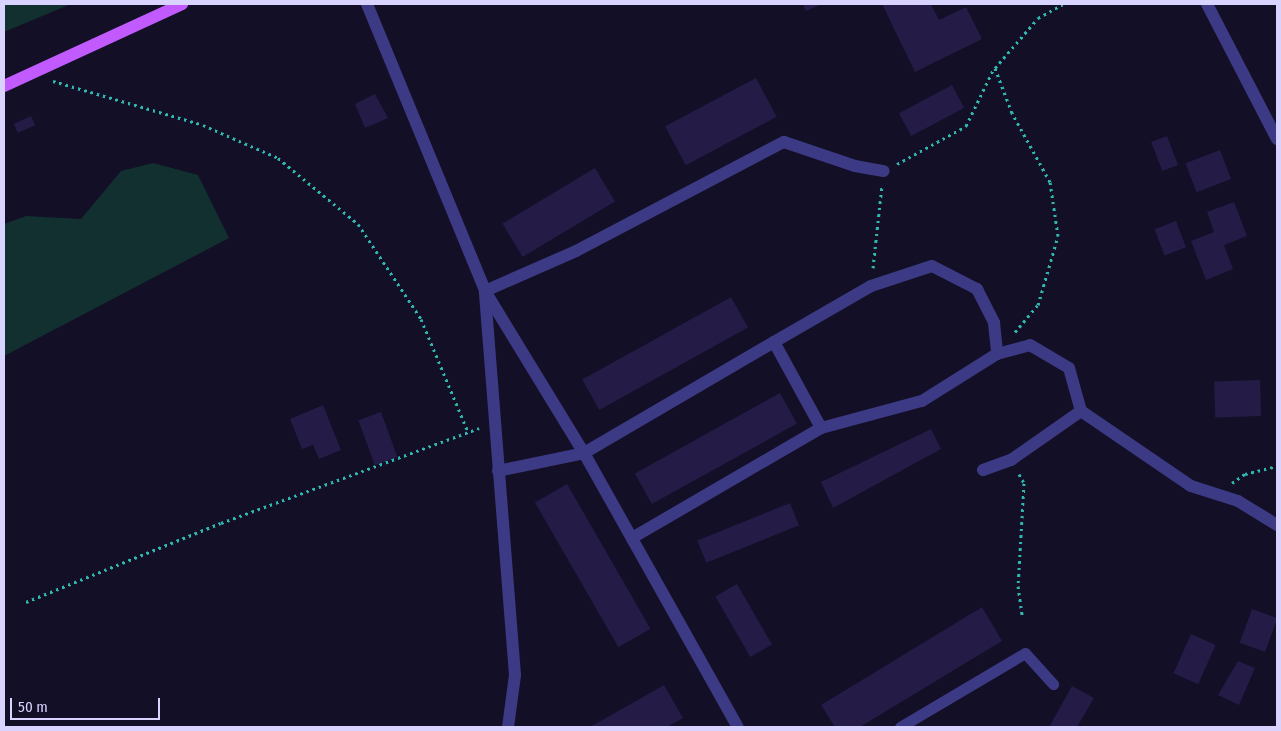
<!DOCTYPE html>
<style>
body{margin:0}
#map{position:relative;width:1281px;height:731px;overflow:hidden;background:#130f26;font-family:"Fira Sans Condensed",sans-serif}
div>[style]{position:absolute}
.green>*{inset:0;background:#12302f}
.building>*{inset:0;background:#241b47;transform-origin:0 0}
.path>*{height:3px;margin-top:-1.5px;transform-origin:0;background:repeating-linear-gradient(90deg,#2fb8b0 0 2.5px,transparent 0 6.5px)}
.service>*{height:11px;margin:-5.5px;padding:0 5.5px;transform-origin:5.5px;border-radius:5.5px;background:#3d3a85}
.minor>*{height:12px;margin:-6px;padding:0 6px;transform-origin:6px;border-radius:6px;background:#3d3a85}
.primary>*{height:12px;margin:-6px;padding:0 6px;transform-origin:6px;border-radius:6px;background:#c25bff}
span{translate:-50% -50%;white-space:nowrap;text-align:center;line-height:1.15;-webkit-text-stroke:4px #130f26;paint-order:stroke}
.frame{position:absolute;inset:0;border:5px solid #d9d4ff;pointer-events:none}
.scale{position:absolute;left:10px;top:698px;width:150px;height:22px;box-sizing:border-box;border:2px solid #d9d4ff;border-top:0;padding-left:6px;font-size:15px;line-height:18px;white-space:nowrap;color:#d9d4ff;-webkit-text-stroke:4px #130f26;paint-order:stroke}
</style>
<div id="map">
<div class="green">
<i style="clip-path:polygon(4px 4px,71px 4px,4px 32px)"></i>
<i style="clip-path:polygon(153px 163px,198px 175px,229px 238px,4px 356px,4px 224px,26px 216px,81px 219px,121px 171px)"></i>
</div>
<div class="building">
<i style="clip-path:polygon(803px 4px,822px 4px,806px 11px)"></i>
<i style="clip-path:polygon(882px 4px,931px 4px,939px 20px,966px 7px,982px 39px,915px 72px)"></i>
<i style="left:756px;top:78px;width:44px;height:103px;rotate:62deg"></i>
<i style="left:952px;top:85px;width:26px;height:60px;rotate:62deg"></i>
<i style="clip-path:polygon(375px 94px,388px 118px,365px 128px,355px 104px)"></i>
<i style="left:31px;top:116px;width:10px;height:19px;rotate:66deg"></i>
<i style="left:1167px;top:136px;width:31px;height:17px;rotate:69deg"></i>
<i style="left:1220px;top:150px;width:31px;height:37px;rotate:69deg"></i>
<i style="left:595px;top:168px;width:39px;height:108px;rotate:59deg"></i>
<i style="clip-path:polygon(1234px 202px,1247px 236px,1224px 245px,1233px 269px,1206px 280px,1191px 241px,1214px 232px,1207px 212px)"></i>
<i style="left:1176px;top:221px;width:28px;height:23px;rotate:69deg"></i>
<i style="left:731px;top:297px;width:35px;height:170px;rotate:61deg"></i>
<i style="left:1260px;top:380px;width:36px;height:46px;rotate:88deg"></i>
<i style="left:780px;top:393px;width:35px;height:166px;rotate:61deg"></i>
<i style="clip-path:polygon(323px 405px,341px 450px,319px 459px,313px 445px,302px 449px,290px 419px)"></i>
<i style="left:381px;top:412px;width:48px;height:24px;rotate:70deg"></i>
<i style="clip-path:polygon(931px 429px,941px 449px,833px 508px,821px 482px)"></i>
<i style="left:567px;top:484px;width:167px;height:37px;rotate:60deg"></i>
<i style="left:790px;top:503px;width:24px;height:100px;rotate:68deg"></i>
<i style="left:737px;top:584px;width:70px;height:25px;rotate:60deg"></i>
<i style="clip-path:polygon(982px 607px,1002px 641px,860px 727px,835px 727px,821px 705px)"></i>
<i style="left:1252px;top:609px;width:27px;height:36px;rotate:20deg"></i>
<i style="left:1191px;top:634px;width:27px;height:43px;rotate:24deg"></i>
<i style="clip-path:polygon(1238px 661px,1255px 668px,1239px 705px,1218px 695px)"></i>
<i style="clip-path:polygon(664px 685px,683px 718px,667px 727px,590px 727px)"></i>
<i style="clip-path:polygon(1072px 686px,1094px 698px,1077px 727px,1049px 727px)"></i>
</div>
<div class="path">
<i style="left:53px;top:81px;width:156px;rotate:16.3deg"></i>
<i style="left:203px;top:125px;width:82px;rotate:23.7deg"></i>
<i style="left:278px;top:158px;width:104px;rotate:39.5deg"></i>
<i style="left:358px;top:224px;width:114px;rotate:56.4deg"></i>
<i style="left:421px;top:319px;width:122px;rotate:67.4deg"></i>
<i style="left:897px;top:164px;width:79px;rotate:-28.8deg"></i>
<i style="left:966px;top:126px;width:64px;rotate:-64.2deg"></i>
<i style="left:873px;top:268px;width:83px;rotate:-83.8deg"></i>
<i style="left:1015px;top:332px;width:35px;rotate:-50deg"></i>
<i style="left:1038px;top:305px;width:72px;rotate:-73.8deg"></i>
<i style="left:1058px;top:236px;width:55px;rotate:-98.4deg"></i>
<i style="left:1050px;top:182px;width:79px;rotate:-118.8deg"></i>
<i style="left:1012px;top:113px;width:48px;rotate:-110.7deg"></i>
<i style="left:995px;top:68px;width:66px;rotate:-49.3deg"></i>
<i style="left:1038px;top:18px;width:29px;rotate:-29deg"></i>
<i style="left:1019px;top:474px;width:10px;rotate:61deg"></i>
<i style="left:1024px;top:483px;width:103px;rotate:93.3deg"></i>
<i style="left:1018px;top:586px;width:29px;rotate:82deg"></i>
<i style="left:1232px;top:483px;width:16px;rotate:-35deg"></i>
<i style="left:1245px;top:474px;width:33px;rotate:-14deg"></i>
<i style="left:26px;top:602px;width:210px;rotate:-22.1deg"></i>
<i style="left:221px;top:523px;width:275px;rotate:-20.2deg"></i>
</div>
<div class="service">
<i style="left:900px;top:727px;width:145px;rotate:-30.6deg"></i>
<i style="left:1025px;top:653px;width:42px;rotate:47.9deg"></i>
</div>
<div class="minor">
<i style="left:367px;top:4px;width:310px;rotate:67.6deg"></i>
<i style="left:485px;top:291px;width:190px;rotate:58.6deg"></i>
<i style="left:584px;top:453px;width:314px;rotate:60.7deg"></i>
<i style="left:1207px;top:4px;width:152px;rotate:62.6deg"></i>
<i style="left:774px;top:342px;width:112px;rotate:-30deg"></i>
<i style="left:871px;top:286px;width:64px;rotate:-18.2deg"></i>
<i style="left:932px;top:266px;width:51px;rotate:27.1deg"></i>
<i style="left:977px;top:289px;width:38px;rotate:63deg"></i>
<i style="left:994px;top:323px;width:31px;rotate:84deg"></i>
<i style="left:821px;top:428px;width:105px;rotate:-15deg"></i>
<i style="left:922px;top:401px;width:89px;rotate:-32.1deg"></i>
<i style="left:997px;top:354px;width:34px;rotate:-15deg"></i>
<i style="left:1030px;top:345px;width:45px;rotate:30.5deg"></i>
<i style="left:1069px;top:368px;width:45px;rotate:74.4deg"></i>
<i style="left:983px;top:470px;width:30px;rotate:-20deg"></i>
<i style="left:1011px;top:460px;width:85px;rotate:-35deg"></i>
<i style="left:1081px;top:411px;width:133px;rotate:34.3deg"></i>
<i style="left:1191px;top:486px;width:49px;rotate:17.7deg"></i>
<i style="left:1238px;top:501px;width:46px;rotate:31.6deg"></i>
<i style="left:498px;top:471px;width:88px;rotate:-11.8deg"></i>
<i style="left:584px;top:453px;width:220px;rotate:-30.3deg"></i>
<i style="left:774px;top:342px;width:98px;rotate:61.3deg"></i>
<i style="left:821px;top:428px;width:219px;rotate:149.8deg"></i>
<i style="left:508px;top:727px;width:52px;rotate:-82.3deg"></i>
<i style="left:515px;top:675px;width:385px;rotate:-94.5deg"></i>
<i style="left:485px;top:291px;width:99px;rotate:-23.7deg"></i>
<i style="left:576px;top:251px;width:235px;rotate:-27.7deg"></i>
<i style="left:784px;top:142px;width:75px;rotate:18.7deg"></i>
<i style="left:855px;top:166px;width:29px;rotate:10deg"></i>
</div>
<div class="primary">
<i style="left:4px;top:86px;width:196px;rotate:-24.7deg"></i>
</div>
<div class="frame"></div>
<div class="scale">50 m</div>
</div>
